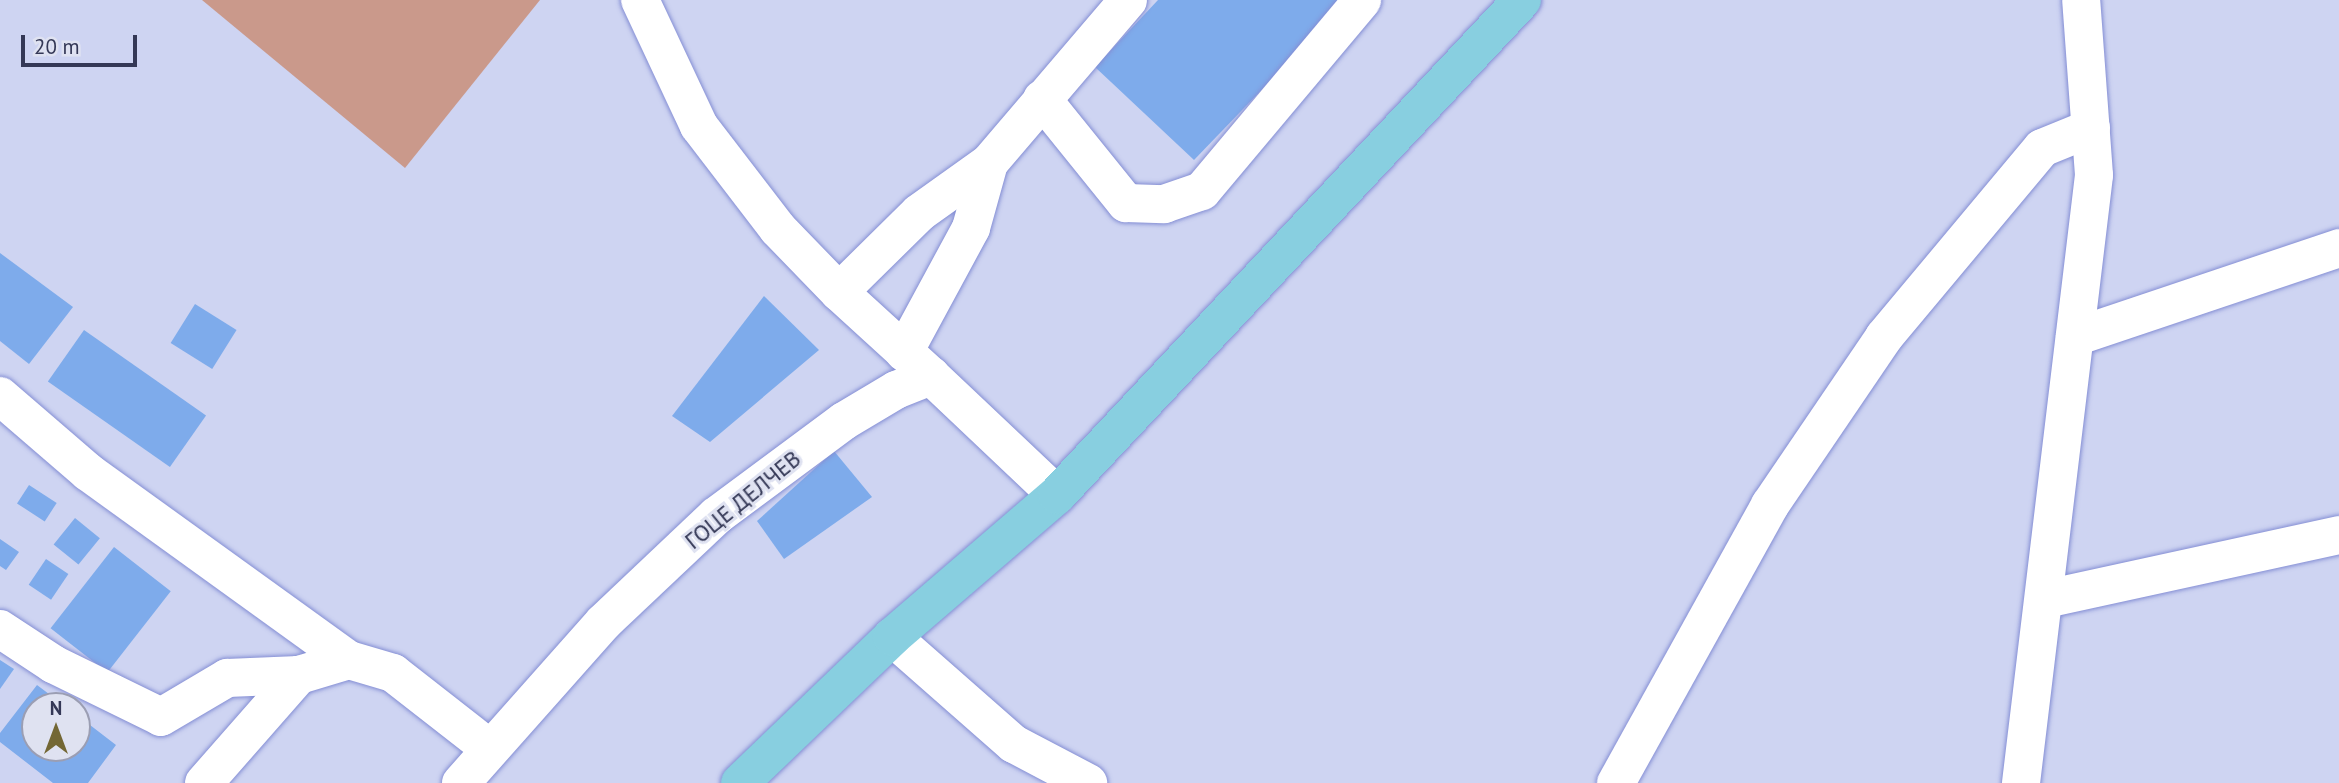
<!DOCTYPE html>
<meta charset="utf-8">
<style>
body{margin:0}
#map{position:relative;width:2339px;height:783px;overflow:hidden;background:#ced4f2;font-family:"PT Sans",sans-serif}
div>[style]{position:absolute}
.green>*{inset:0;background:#ca998b}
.building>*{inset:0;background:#7eabeb;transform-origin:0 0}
.roads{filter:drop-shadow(0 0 2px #848ed4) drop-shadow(0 0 2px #848ed4)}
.minor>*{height:38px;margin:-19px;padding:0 19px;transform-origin:19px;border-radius:19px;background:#fff}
.major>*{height:38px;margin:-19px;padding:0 19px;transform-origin:19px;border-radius:19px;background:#88cfe0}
span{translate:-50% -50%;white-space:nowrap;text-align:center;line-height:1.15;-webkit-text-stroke:6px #dfe2f1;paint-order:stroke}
.street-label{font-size:23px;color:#343856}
.north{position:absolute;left:21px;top:692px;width:70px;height:70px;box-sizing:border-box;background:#dfe2f1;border:2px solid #9b9eb3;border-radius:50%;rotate:0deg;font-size:19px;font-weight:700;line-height:28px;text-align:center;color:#343856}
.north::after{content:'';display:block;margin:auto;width:24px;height:32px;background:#736734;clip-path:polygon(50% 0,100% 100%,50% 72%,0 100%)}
.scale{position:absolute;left:21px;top:35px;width:116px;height:32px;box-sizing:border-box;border:4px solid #343856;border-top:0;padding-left:9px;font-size:21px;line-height:24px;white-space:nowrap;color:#343856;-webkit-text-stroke:5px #dfe2f1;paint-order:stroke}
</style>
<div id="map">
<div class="green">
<i style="clip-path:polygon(202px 0,540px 0,405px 168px)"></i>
</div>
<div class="building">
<i style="clip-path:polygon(1158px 0,1344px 0,1346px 2px,1194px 160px,1095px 67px)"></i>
<i style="clip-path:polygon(0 253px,73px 307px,29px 364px,0 341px)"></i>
<i style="clip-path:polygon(764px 296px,819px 350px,710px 442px,672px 416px)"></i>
<i style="left:195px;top:304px;width:49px;height:46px;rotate:32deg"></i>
<i style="left:84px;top:330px;width:149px;height:63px;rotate:35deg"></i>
<i style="clip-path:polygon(834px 451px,872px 497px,784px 559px,757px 521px)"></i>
<i style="left:29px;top:485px;width:33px;height:22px;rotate:33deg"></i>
<i style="left:75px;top:518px;width:32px;height:34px;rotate:39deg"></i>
<i style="clip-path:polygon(0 539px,19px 552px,6px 570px,0 566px)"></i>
<i style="left:114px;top:547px;width:72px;height:103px;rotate:38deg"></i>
<i style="left:46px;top:559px;width:27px;height:31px;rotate:34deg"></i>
<i style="clip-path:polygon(0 660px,14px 669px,0 689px)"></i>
<i style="clip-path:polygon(37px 685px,65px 706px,35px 706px,35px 748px,77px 748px,77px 715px,116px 745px,88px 783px,53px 783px,0 742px,0 733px)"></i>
</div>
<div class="roads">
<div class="minor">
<i style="left:640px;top:0;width:139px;rotate:64.9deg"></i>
<i style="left:699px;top:126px;width:130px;rotate:52.5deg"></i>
<i style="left:778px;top:229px;width:88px;rotate:45.9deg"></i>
<i style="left:839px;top:292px;width:125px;rotate:42.4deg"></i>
<i style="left:1042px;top:99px;width:134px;rotate:51.1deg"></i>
<i style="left:1126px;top:203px;width:38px;rotate:2deg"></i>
<i style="left:1164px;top:204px;width:40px;rotate:-18.9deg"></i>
<i style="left:1202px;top:191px;width:249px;rotate:-50deg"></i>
<i style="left:839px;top:292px;width:112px;rotate:-44.6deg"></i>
<i style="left:919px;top:213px;width:86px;rotate:-35.5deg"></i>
<i style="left:989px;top:163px;width:214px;rotate:-49.5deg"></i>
<i style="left:2075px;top:337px;width:279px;rotate:-18.6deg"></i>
<i style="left:904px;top:352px;width:141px;rotate:-61.6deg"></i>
<i style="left:971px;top:228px;width:67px;rotate:-74.5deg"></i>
<i style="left:0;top:396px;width:116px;rotate:40.8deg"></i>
<i style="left:88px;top:472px;width:322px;rotate:35.8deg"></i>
<i style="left:2046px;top:599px;width:300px;rotate:-12.3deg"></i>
<i style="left:0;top:629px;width:64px;rotate:33.4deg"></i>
<i style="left:53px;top:664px;width:120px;rotate:26.1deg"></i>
<i style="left:161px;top:717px;width:77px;rotate:-30.6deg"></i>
<i style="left:227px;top:678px;width:72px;rotate:-2.4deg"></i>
<i style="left:892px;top:637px;width:162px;rotate:41.3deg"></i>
<i style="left:1014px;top:744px;width:84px;rotate:27.8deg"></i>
<i style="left:204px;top:783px;width:144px;rotate:-48.7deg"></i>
<i style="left:299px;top:675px;width:52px;rotate:-16.7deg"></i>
<i style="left:349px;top:660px;width:46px;rotate:16.5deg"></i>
<i style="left:393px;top:673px;width:122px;rotate:38deg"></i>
<i style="left:461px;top:783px;width:215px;rotate:-48.4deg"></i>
<i style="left:604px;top:622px;width:154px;rotate:-43.4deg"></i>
<i style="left:716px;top:516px;width:159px;rotate:-36.6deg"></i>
<i style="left:844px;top:421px;width:61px;rotate:-30.8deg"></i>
<i style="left:896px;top:390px;width:38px;rotate:-22deg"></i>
<i style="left:931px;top:376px;width:173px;rotate:43.4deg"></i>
<i style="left:1616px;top:783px;width:318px;rotate:-61deg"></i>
<i style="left:1770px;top:505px;width:203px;rotate:-55.8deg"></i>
<i style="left:1884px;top:337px;width:246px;rotate:-50.1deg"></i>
<i style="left:2042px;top:148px;width:53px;rotate:-22.2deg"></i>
<i style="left:2021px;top:783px;width:612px;rotate:-83.15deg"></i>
<i style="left:2094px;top:175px;width:175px;rotate:-94.2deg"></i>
</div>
<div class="major">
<i style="left:740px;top:783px;width:211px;rotate:-43.8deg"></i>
<i style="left:892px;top:637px;width:218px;rotate:-40.7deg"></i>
<i style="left:1057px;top:495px;width:679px;rotate:-46.79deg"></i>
</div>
</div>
<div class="street-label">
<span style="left:743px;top:500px;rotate:-39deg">ГОЦЕ ДЕЛЧЕВ</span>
</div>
<div class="north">N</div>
<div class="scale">20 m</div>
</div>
